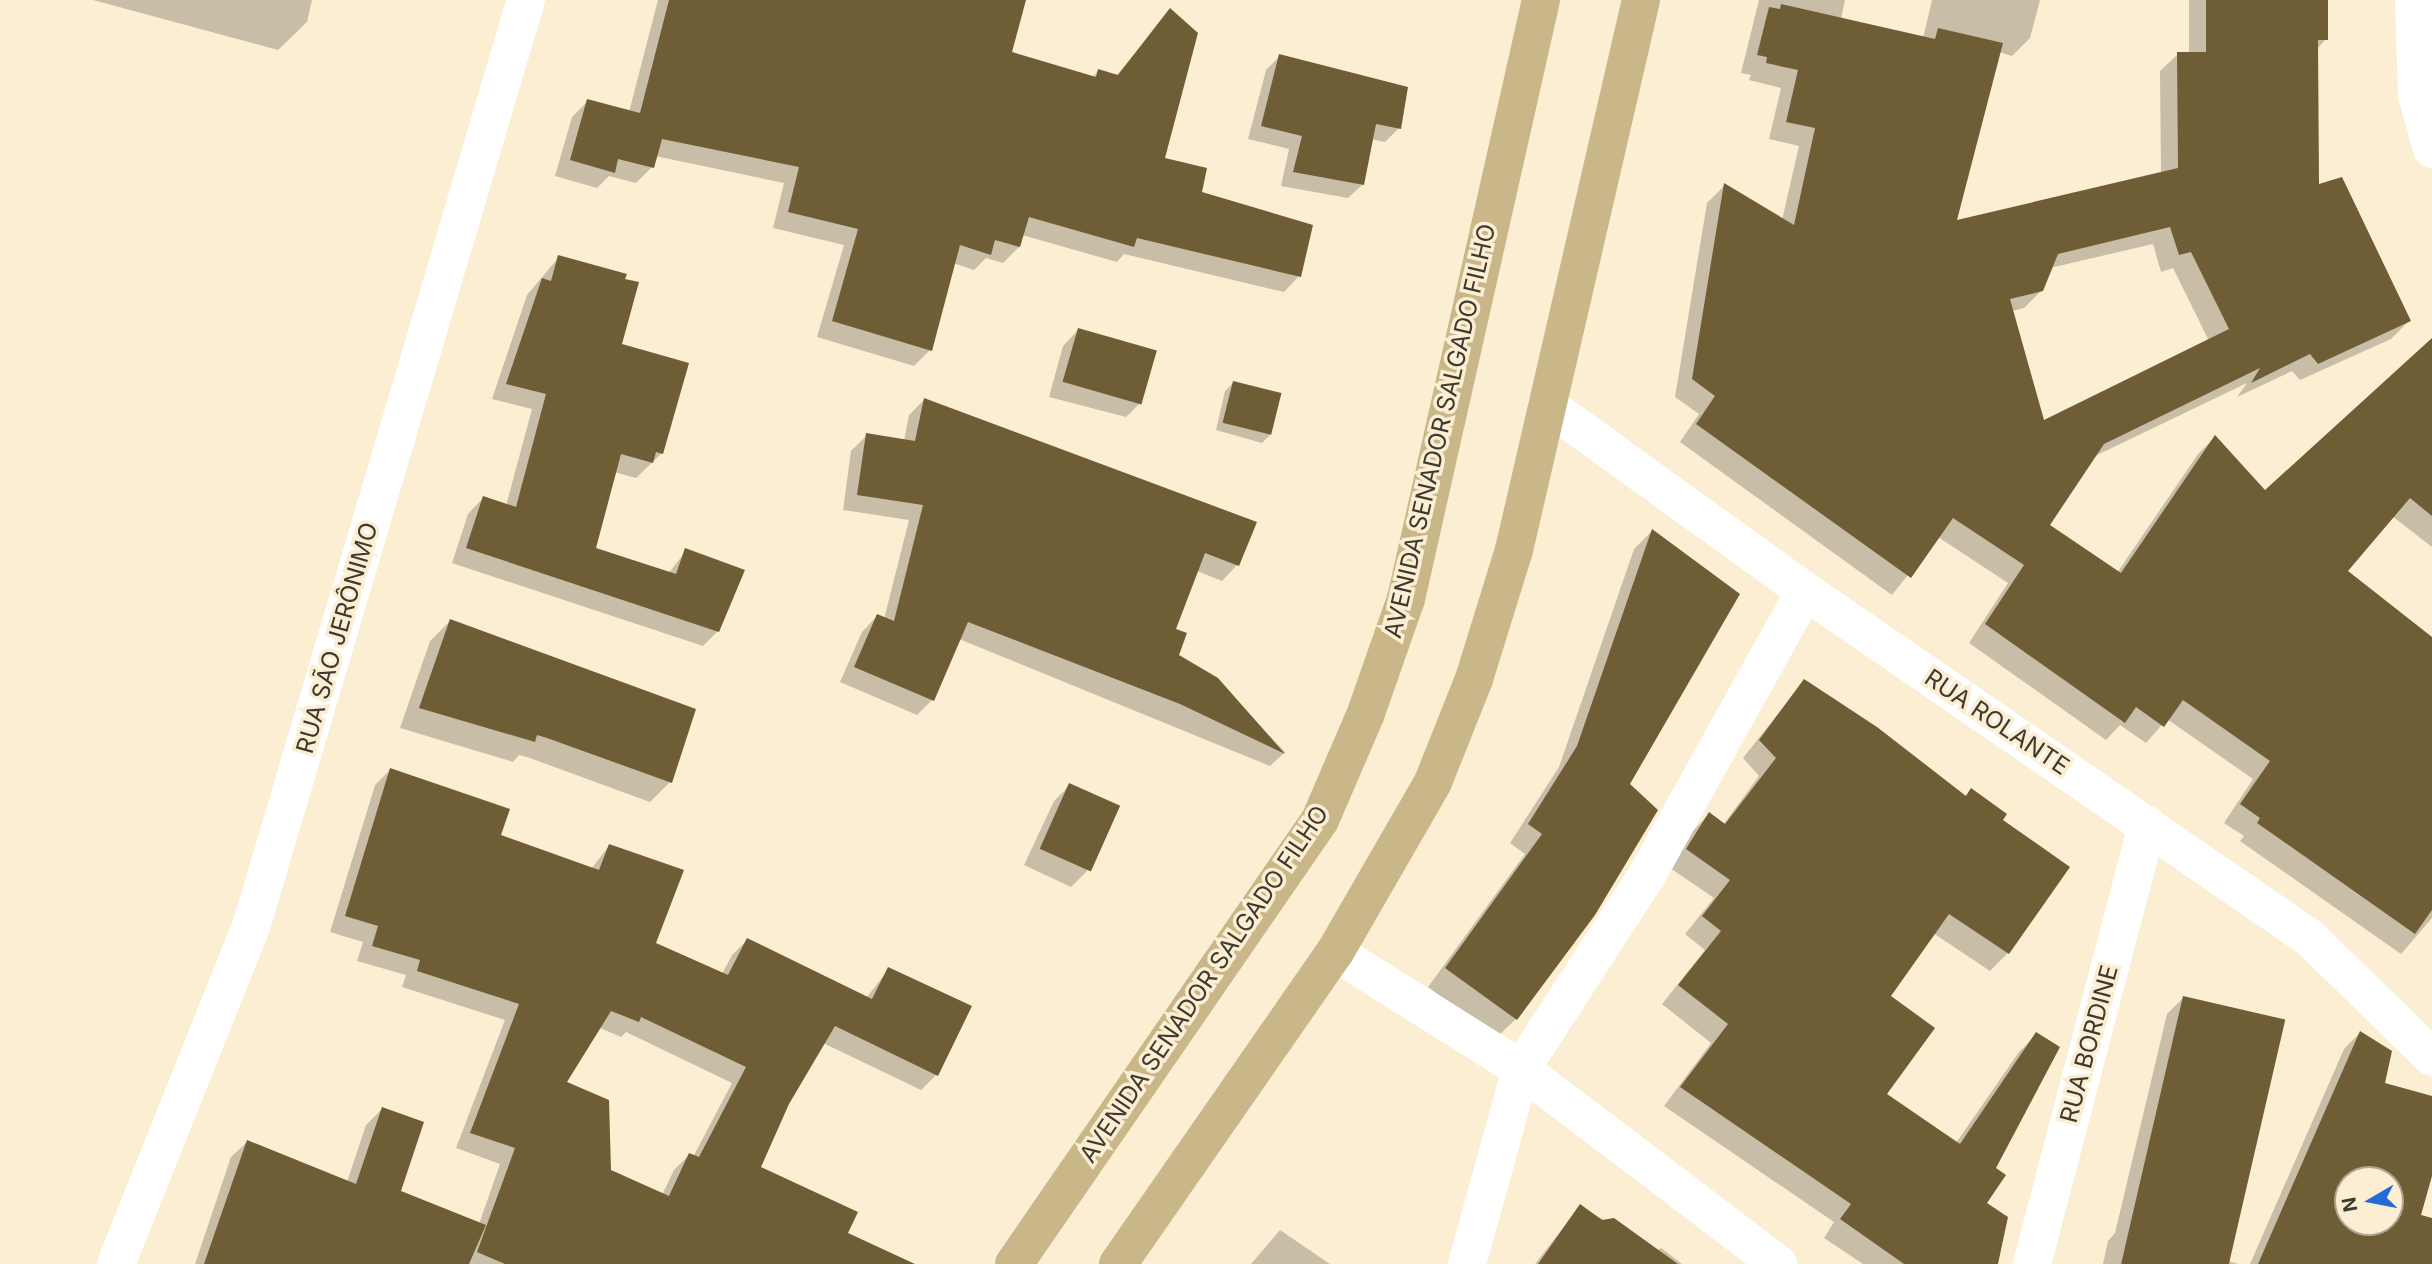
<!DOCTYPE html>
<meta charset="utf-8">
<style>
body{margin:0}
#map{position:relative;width:2432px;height:1264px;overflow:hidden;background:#fbeed2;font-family:Inter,sans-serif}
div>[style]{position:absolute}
.shadow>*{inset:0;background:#0003}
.building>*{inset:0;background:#6e5d35;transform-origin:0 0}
.minor>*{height:38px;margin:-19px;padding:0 19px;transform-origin:19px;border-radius:19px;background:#fff}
.primary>*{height:38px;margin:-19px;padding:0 19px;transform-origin:19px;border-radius:19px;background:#c9b789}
span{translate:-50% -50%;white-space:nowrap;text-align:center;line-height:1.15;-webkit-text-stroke:7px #fbeed2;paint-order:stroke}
.street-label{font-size:24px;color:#3f3a2f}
.north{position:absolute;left:2334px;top:1166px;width:70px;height:70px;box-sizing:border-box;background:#fbeed2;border:2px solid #b0a691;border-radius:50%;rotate:260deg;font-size:19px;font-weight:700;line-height:28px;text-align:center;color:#3f3a2f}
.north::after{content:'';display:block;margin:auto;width:24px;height:32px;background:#256bd7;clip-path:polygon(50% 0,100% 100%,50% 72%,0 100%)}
</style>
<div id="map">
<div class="shadow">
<i style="clip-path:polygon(93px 0,312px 0,307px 22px,278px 50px)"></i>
<i style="clip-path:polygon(658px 0,1025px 0,1010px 54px,1092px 78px,1098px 71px,1116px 76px,1170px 11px,1162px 159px,1299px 276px,1284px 292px,1124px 254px,1117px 262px,1022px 235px,1019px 247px,1003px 263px,986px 258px,974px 270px,953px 263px,930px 350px,914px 366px,817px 337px,844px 245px,773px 228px,784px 183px,655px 156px,652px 167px,636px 183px,609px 176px,597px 188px,555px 176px,572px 117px,588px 101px,629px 112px)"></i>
<i style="clip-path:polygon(evenodd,1759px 0,1845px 0,1841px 19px,1923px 38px,1932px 0,2040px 0,2030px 38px,2012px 56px,1999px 52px,1954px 222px,2161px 174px,2160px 71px,2178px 54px,2189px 54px,2189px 0,2326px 0,2326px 39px,2317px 49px,2317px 186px,2409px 321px,2391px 339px,2300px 380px,2292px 371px,2237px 397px,2247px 383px,2093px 457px,2048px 525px,2117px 573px,2198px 454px,2215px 437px,2265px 492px,2432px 340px,2432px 547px,2392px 516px,2345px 571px,2432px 639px,2432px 918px,2401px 954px,2240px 841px,2244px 836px,2224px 823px,2253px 779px,2167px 719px,2146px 743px,2120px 725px,2106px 740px,1969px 643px,2008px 583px,1938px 537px,1892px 595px,1680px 442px,1699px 414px,1675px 397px,1707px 203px,1724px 186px,1782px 220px,1799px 146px,1769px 139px,1781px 88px,1749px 80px,1751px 75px,1741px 73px,1759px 0,2153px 244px,2161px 272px,2173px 268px,2209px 341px,2043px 422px,2012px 311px,2024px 308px,2042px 290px,2050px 268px,2153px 244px)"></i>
<i style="clip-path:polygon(1280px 56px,1399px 128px,1385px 142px,1371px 139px,1362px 185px,1348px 198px,1281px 186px,1289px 149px,1248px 139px,1266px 70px)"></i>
<i style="clip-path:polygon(559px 257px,620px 345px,662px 453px,636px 478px,614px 472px,594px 549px,668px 574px,686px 551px,718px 631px,703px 646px,452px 563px,468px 514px,483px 498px,506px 506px,532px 409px,492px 399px,527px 295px)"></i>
<i style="clip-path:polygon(1078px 330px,1142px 401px,1126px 417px,1049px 397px,1063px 346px)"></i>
<i style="clip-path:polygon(1233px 383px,1270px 435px,1262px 443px,1216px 430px,1225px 391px)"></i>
<i style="clip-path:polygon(924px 400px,1237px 565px,1222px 581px,1197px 571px,1174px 630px,1177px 655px,1216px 679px,1285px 752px,1270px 766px,959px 639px,932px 700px,917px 715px,840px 682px,862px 632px,877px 616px,884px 619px,909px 520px,843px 510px,851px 451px,867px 435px,904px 441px,909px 415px)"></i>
<i style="clip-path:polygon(1652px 531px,1627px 785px,1516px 1019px,1497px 1037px,1428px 987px,1525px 854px,1510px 843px,1559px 767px,1634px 549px)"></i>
<i style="clip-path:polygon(450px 621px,670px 782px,650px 802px,527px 757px,519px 755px,513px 762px,400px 728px,430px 641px)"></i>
<i style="clip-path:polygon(1804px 681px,1964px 797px,1971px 790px,2000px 820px,2008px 953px,1990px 971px,1933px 933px,1889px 997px,1885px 1094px,1956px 1143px,2019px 1052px,2036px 1035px,1985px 1203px,1996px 1264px,1863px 1264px,1824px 1238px,1834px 1222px,1664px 1106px,1711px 1043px,1662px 1004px,1705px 950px,1685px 934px,1714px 898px,1670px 868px,1692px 832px,1709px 814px,1723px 825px,1759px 776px,1743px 758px)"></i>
<i style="clip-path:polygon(evenodd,390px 770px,499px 836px,591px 869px,609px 846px,654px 944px,722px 974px,732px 955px,747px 940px,866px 998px,889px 969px,936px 1075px,921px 1090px,823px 1043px,788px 1103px,759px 1168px,846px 1234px,848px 1264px,195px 1264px,231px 1157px,247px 1142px,347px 1182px,366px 1125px,382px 1109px,399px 1192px,479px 1224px,500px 1164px,456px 1148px,505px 1020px,402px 987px,406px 975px,357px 961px,363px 942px,330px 932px,375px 785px,390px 770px,598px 1027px,621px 1037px,626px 1032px,732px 1083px,693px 1157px,689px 1155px,674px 1170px,662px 1195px,609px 1171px,564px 1082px,598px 1027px)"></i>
<i style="clip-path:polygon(1070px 785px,1087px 871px,1071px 887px,1024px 865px,1054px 801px)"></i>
<i style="clip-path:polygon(2183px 998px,2229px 1261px,2238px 1264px,2103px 1264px,2108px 1241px,2115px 1233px,2167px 1014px)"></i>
<i style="clip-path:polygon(evenodd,2360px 1033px,2383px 1085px,2432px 1098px,2432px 1169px,2419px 1216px,2432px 1220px,2432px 1264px,2250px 1264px,2344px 1049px,2360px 1033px,2348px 1180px,2390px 1180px,2390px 1222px,2348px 1222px,2348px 1180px)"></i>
<i style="clip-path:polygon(1580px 1206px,1657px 1251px,1661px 1248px,1682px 1264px,1535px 1264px)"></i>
<i style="clip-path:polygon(1280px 1230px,1330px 1264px,1251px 1264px)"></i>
</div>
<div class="building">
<i style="clip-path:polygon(669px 0,1026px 0,1012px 52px,1096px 77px,1098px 69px,1118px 75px,1170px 8px,1198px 33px,1165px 158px,1207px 168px,1202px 192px,1313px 225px,1301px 277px,1137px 238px,1134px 247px,1029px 217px,1020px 247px,995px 240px,991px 255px,960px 245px,932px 351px,832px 321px,858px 229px,788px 212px,799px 167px,662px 139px,654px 168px,618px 159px,615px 173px,570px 160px,587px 99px,640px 113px)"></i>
<i style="clip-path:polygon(evenodd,2206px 0,2328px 0,2328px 40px,2318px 40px,2319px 184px,2342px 177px,2411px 321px,2318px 364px,2310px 354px,2251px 383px,2260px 368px,2104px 444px,2050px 525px,2121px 573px,2215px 435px,2265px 490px,2432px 338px,2432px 516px,2410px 498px,2348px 571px,2432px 637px,2432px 910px,2415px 934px,2257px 823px,2260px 818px,2240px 804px,2270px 761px,2183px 700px,2164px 727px,2136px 707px,2125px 723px,1985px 624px,2024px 565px,1953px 518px,1911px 578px,1696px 424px,1715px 396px,1692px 379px,1724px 183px,1794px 225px,1815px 128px,1786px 122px,1798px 70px,1766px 63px,1767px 57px,1757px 55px,1769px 7px,1780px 9px,1781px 4px,1935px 39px,1938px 28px,2003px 43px,1957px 220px,2178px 168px,2177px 52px,2206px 52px,2206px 0,2170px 227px,2179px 255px,2191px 252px,2229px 329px,2044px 420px,2010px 299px,2043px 291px,2058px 254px,2170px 227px)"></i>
<i style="clip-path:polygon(1279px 54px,1408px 87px,1401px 129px,1376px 124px,1364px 185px,1293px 172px,1302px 136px,1261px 126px)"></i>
<i style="clip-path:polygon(558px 255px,627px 274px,625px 279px,639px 282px,622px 344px,689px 363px,663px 454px,656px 452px,653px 463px,621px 454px,596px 548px,676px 574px,685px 548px,745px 570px,719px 632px,466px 548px,483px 496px,516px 507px,546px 394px,506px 384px,542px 278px,551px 281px)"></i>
<i style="left:1078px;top:328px;width:82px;height:56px;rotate:16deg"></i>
<i style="left:1233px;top:381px;width:50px;height:43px;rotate:14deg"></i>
<i style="clip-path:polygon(924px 398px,1257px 522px,1239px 566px,1205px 553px,1176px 629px,1187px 633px,1179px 655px,1218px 678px,1285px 754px,1180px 704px,968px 622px,934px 701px,854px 667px,877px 614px,894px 621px,923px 505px,857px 495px,866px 433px,915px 441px)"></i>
<i style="clip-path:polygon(1652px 529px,1740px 594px,1630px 784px,1658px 810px,1595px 915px,1517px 1020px,1445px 968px,1542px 834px,1528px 824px,1577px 746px)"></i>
<i style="clip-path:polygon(450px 619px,696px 709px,672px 783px,547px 738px,537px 735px,535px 742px,419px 708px)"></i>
<i style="clip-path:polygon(1804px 679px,1877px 727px,1966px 796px,1971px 788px,2007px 814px,2003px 820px,2070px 867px,2009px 954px,1949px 914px,1891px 996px,1935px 1028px,1887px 1094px,1960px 1144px,2036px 1032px,2060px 1047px,1996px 1168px,2006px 1175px,1987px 1203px,2008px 1217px,1998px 1264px,1904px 1264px,1840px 1219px,1851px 1204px,1680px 1087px,1728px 1024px,1678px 985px,1721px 931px,1702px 916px,1730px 880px,1686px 849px,1709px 812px,1725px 824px,1776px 758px,1759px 740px)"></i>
<i style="clip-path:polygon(evenodd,390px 768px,510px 809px,501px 835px,599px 870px,609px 844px,684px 870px,656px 943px,728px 975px,747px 938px,872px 999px,888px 967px,972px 1006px,938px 1076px,835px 1026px,789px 1104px,761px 1167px,858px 1212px,848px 1233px,915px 1264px,505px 1264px,477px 1252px,515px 1148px,470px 1133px,519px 1004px,417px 971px,420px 960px,372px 946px,378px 926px,345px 916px,390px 768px,611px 1011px,639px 1022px,641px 1017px,746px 1067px,699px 1157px,689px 1153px,669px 1196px,611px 1170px,609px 1100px,567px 1082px,611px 1011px)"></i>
<i style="left:1069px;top:783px;width:56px;height:72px;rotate:24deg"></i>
<i style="left:2183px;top:996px;width:105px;height:276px;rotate:13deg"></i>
<i style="clip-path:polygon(evenodd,2360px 1031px,2392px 1051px,2385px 1083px,2432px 1096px,2432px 1176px,2421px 1215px,2432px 1218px,2432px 1264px,2258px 1264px,2360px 1031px,2348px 1180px,2390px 1180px,2390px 1222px,2348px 1222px,2348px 1180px)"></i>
<i style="clip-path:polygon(382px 1107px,424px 1122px,401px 1191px,486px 1225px,469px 1264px,204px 1264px,247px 1140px,356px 1184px)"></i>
<i style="clip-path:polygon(1580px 1204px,1602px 1220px,1614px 1218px,1678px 1264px,1538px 1264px)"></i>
</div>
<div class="minor">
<i style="left:2414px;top:0;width:95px;rotate:88.2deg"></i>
<i style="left:2417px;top:95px;width:56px;rotate:74.5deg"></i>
<i style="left:1547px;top:405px;width:318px;rotate:35.8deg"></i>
<i style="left:1805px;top:591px;width:613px;rotate:34.49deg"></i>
<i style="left:2310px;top:938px;width:170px;rotate:44.3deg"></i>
<i style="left:1335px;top:952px;width:220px;rotate:32.2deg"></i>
<i style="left:1521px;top:1069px;width:323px;rotate:37.2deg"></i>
<i style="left:116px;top:1264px;width:363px;rotate:-68.2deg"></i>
<i style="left:251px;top:927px;width:967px;rotate:-73.48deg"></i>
<i style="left:1467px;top:1264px;width:202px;rotate:-74.5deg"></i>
<i style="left:1521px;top:1069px;width:231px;rotate:-57deg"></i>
<i style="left:1647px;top:875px;width:325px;rotate:-60.9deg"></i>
<i style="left:2032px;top:1264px;width:454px;rotate:-75.3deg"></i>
</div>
<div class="primary">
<i style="left:1014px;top:1264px;width:539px;rotate:-55.43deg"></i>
<i style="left:1320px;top:820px;width:116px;rotate:-66.7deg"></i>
<i style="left:1366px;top:713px;width:121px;rotate:-70.7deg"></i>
<i style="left:1406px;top:599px;width:614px;rotate:-77.3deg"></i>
<i style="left:1118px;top:1264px;width:380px;rotate:-55.2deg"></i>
<i style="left:1335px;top:952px;width:196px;rotate:-60deg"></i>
<i style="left:1433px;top:782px;width:111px;rotate:-68.3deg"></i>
<i style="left:1474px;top:679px;width:135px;rotate:-72.8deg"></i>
<i style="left:1514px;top:550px;width:564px;rotate:-77deg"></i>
</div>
<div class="street-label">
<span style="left:1440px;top:431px;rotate:-77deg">AVENIDA SENADOR SALGADO FILHO</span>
<span style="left:337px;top:638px;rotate:-74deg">RUA SÃO JERÔNIMO</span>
<span style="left:1997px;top:722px;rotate:34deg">RUA ROLANTE</span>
<span style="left:1204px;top:984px;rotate:-56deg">AVENIDA SENADOR SALGADO FILHO</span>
<span style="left:2089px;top:1044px;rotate:-75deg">RUA BORDINE</span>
</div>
<div class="north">N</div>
</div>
